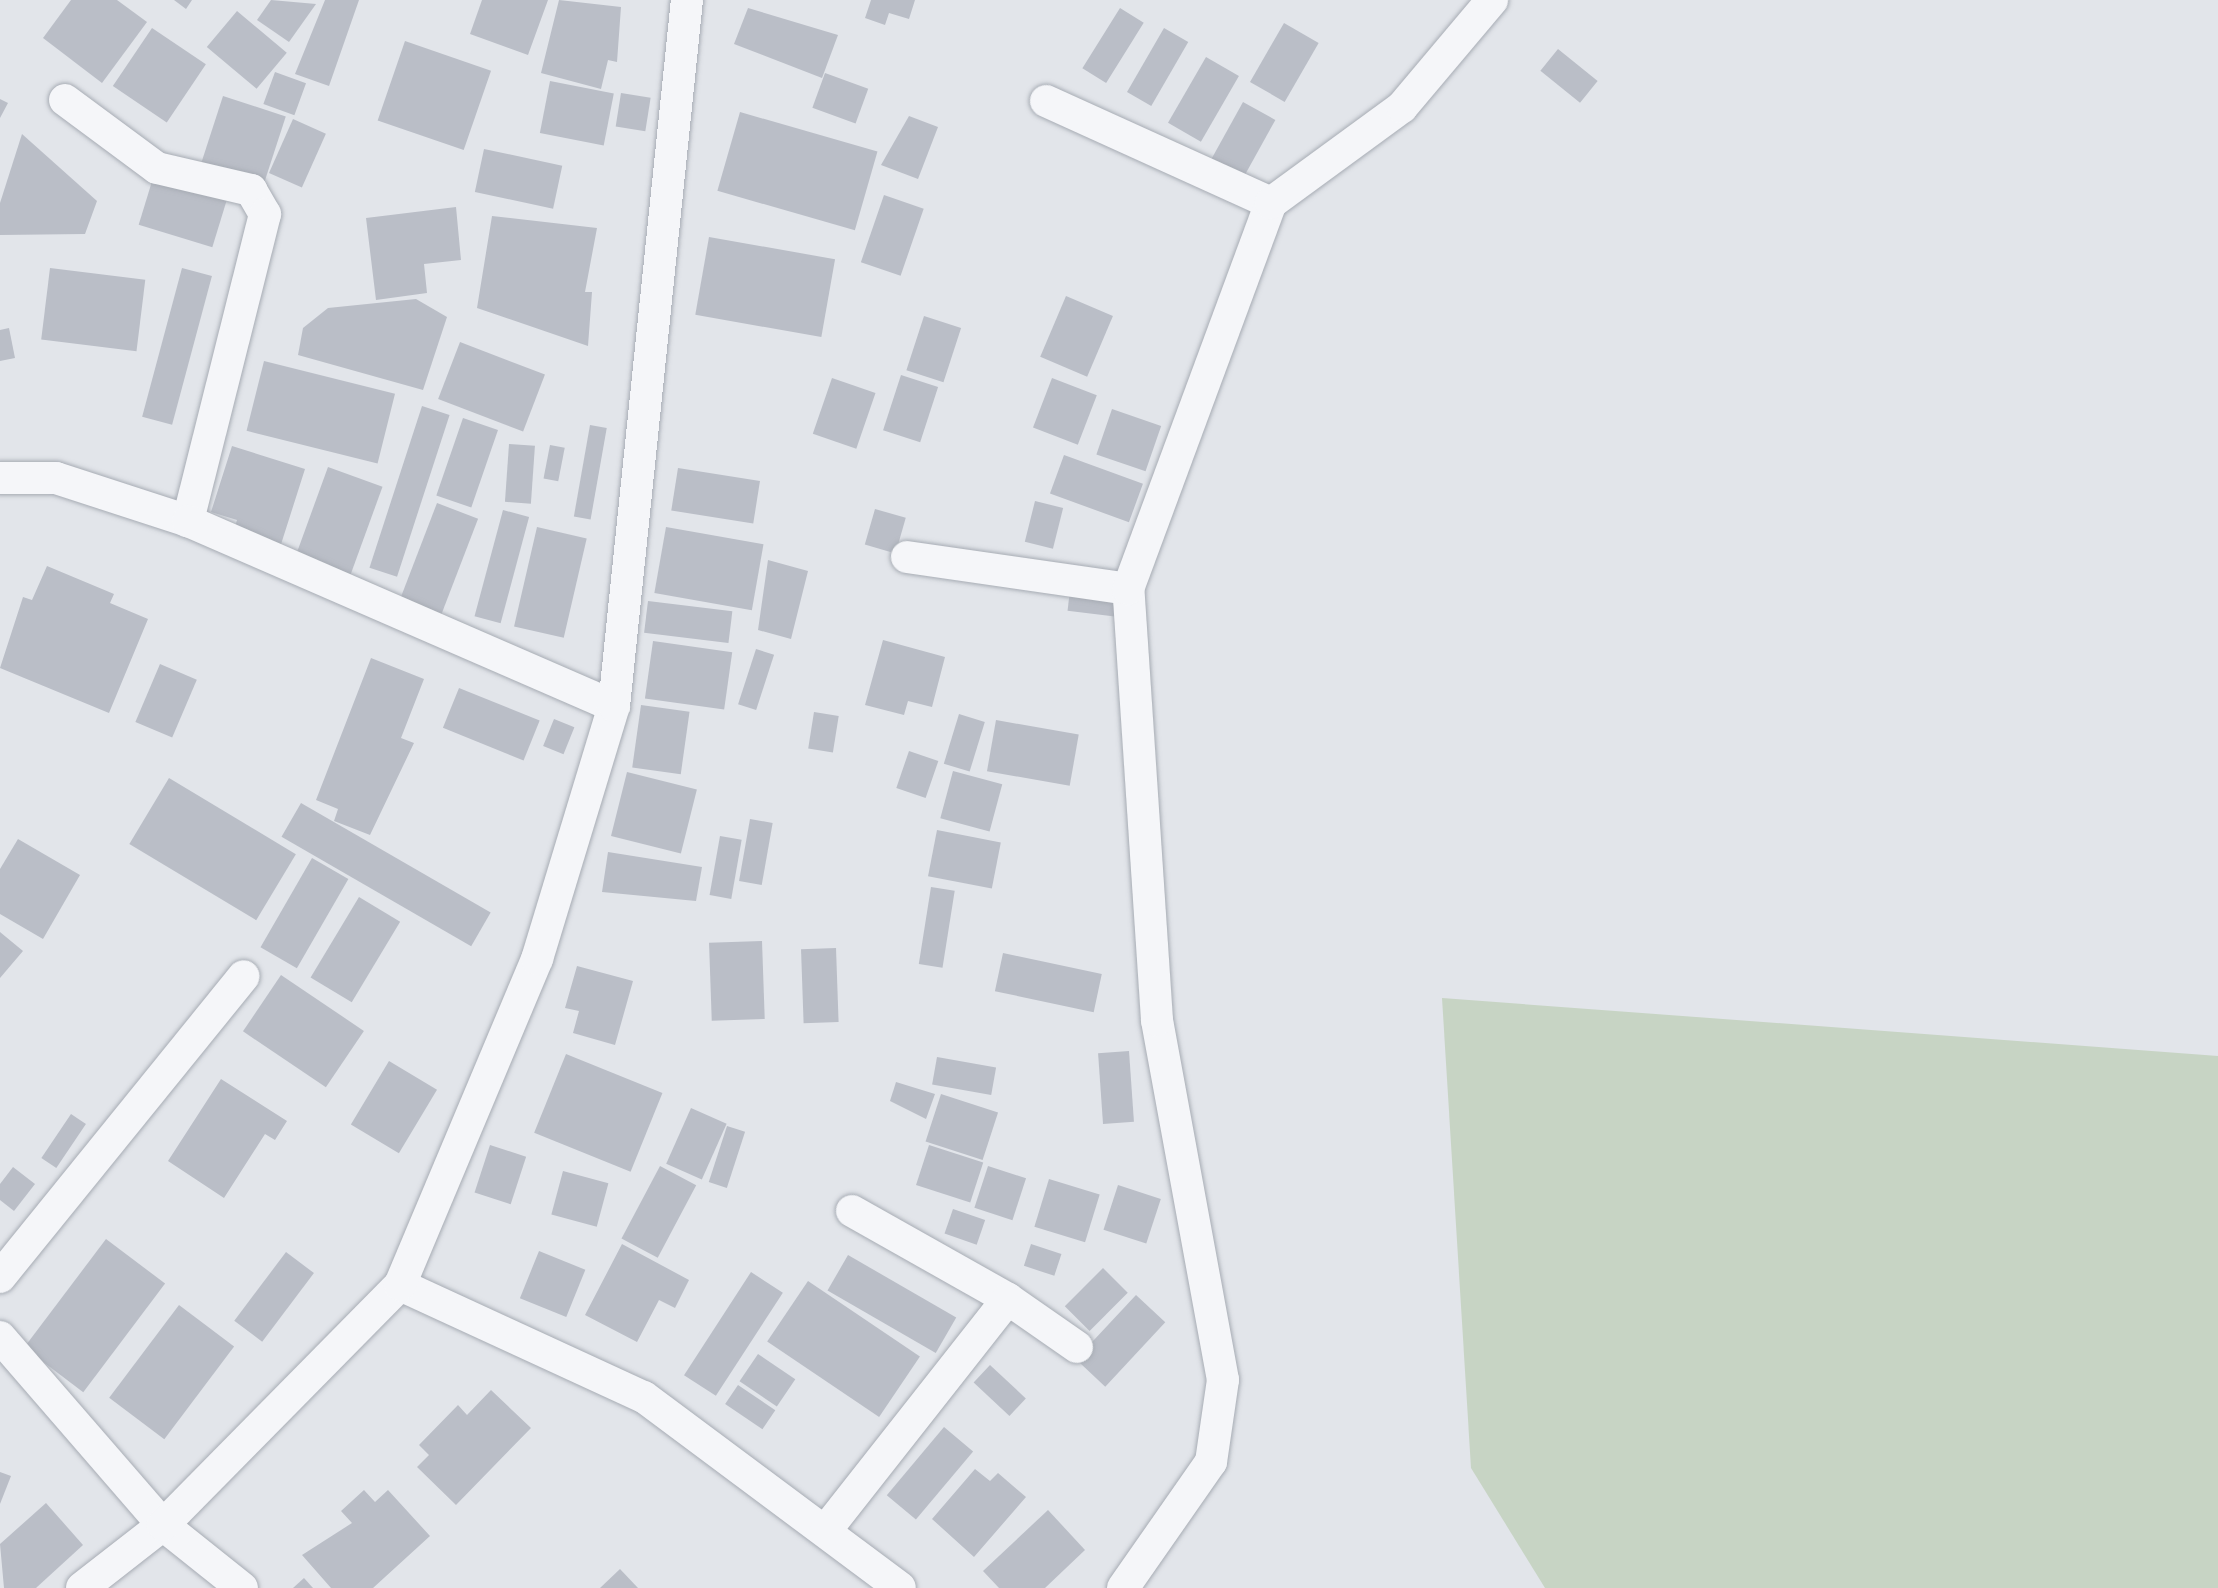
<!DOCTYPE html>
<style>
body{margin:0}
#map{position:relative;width:2218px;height:1588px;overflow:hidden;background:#e2e5ea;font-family:"Space Grotesk",sans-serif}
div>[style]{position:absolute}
.green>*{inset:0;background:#c7d4c4}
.building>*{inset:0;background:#babec7;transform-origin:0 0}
.roads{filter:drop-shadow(0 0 2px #a7acb4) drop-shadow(0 0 2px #a7acb4)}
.street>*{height:32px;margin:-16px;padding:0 16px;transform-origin:16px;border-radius:16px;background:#f5f6f9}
span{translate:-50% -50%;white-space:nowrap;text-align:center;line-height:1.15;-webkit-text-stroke:7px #f2f4f8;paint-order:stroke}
</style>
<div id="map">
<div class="green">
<i style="clip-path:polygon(1442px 998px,2218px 1056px,2218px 1588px,1545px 1588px,1471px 1468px)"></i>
</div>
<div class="building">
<i style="clip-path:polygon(71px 0,117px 0,147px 22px,102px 83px,43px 38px)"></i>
<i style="clip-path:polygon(174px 0,192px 0,186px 9px)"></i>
<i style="clip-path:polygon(271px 0,316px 4px,289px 42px,257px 20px)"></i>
<i style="clip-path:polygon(325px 0,359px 0,329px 86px,295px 74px)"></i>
<i style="clip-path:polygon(482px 0,548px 0,528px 55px,470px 34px)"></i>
<i style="clip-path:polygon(559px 0,621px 7px,617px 62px,608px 60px,601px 89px,541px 73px)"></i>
<i style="clip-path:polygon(871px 0,915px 0,909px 19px,889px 13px,885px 25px,865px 18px)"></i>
<i style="clip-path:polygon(748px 8px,838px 35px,822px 78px,734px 44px)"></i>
<i style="left:1120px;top:8px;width:28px;height:71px;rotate:32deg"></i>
<i style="left:237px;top:11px;width:65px;height:47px;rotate:40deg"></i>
<i style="left:1284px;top:23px;width:40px;height:68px;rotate:30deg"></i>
<i style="left:152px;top:28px;width:65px;height:70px;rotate:34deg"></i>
<i style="left:1164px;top:28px;width:28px;height:74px;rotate:30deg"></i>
<i style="left:405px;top:41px;width:91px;height:84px;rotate:19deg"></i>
<i style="left:1558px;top:49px;width:51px;height:28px;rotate:39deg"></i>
<i style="left:1206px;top:57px;width:38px;height:76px;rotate:30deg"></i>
<i style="left:275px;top:72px;width:33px;height:34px;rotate:20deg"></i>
<i style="left:825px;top:73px;width:46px;height:37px;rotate:20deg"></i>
<i style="left:550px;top:81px;width:65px;height:53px;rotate:11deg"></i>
<i style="left:621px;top:93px;width:30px;height:34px;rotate:9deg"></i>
<i style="left:223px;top:96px;width:66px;height:73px;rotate:18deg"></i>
<i style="clip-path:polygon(0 99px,8px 103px,0 118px)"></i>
<i style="left:1243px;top:102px;width:37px;height:76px;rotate:29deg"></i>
<i style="left:740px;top:112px;width:143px;height:82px;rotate:16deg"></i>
<i style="clip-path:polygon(909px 116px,938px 127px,918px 179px,881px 165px)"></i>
<i style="left:293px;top:119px;width:36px;height:59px;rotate:24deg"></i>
<i style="clip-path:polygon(22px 134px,97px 201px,85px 234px,0 235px,0 203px)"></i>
<i style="left:484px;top:149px;width:80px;height:44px;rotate:12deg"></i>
<i style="left:153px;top:178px;width:77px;height:49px;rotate:17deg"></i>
<i style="left:884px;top:195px;width:42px;height:71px;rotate:19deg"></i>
<i style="clip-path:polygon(456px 207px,461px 260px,424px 264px,427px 293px,376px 300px,366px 218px)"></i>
<i style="clip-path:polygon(492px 216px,597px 228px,585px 292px,592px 292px,588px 346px,477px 308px)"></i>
<i style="left:709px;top:237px;width:128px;height:79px;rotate:10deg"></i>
<i style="left:50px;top:268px;width:96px;height:72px;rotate:7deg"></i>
<i style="left:182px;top:268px;width:31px;height:154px;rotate:15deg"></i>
<i style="left:1066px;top:296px;width:51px;height:66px;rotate:23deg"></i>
<i style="clip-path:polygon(416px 299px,447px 317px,423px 390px,298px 355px,303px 328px,328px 308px)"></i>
<i style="left:924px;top:316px;width:39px;height:57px;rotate:18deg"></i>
<i style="clip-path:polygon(9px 328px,15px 358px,0 361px,0 330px)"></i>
<i style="left:460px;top:342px;width:91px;height:61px;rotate:21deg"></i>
<i style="left:264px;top:361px;width:135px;height:72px;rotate:14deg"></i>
<i style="left:901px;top:375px;width:39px;height:58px;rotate:18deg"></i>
<i style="left:832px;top:378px;width:46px;height:59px;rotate:19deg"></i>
<i style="left:1052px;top:378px;width:48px;height:53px;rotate:21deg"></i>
<i style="left:422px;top:406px;width:29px;height:170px;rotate:18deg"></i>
<i style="left:1112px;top:409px;width:52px;height:48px;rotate:19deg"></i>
<i style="left:463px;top:418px;width:37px;height:82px;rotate:19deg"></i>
<i style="left:590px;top:425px;width:17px;height:93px;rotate:10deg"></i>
<i style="left:509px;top:444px;width:26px;height:58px;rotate:4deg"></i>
<i style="left:550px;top:445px;width:15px;height:34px;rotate:11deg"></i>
<i style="clip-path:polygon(232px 446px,305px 469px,276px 560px,229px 546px,237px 520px,211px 512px)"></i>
<i style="left:1064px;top:455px;width:84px;height:41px;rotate:20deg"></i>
<i style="left:328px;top:467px;width:58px;height:93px;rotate:20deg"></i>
<i style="left:678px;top:468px;width:83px;height:43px;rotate:9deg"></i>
<i style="left:1035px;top:501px;width:29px;height:42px;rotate:14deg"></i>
<i style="left:437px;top:503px;width:44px;height:109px;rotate:21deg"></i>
<i style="left:875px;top:509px;width:32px;height:37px;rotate:16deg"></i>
<i style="left:503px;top:510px;width:27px;height:110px;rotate:15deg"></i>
<i style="left:537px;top:527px;width:51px;height:102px;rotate:13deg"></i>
<i style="left:666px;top:527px;width:99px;height:67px;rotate:10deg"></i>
<i style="clip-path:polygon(768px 560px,808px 571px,791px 639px,758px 630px)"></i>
<i style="clip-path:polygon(47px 566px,114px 594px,110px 603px,148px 619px,109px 713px,0 668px,23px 597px,32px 600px)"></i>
<i style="left:1073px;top:566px;width:60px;height:45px;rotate:7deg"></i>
<i style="left:648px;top:601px;width:85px;height:32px;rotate:7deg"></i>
<i style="clip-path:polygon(883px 640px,945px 657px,932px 707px,908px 701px,904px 715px,865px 705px)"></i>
<i style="left:653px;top:641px;width:80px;height:58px;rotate:8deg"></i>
<i style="left:756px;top:649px;width:19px;height:58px;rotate:18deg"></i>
<i style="clip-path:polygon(371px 658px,424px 679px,401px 738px,414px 743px,370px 835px,334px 821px,338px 809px,316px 800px)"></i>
<i style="left:160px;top:664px;width:40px;height:63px;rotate:23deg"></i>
<i style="left:459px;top:688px;width:87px;height:43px;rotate:22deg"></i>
<i style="left:641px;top:705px;width:49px;height:63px;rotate:8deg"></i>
<i style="left:814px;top:712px;width:25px;height:37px;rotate:9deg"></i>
<i style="left:959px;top:714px;width:27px;height:52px;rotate:17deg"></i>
<i style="left:554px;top:719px;width:22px;height:29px;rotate:22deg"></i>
<i style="left:996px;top:720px;width:84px;height:52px;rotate:10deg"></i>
<i style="left:909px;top:751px;width:31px;height:39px;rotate:19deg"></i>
<i style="left:953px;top:771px;width:51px;height:49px;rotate:15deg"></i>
<i style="left:627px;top:772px;width:72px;height:66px;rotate:14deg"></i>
<i style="left:169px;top:778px;width:148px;height:77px;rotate:31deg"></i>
<i style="left:301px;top:803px;width:219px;height:39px;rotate:30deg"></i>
<i style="left:750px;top:819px;width:23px;height:63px;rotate:10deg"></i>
<i style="left:937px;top:830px;width:65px;height:47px;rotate:11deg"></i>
<i style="left:720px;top:836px;width:22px;height:60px;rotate:10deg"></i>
<i style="clip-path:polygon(18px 839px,80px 875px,43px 939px,0 914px,0 869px)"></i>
<i style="clip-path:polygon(608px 852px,702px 867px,696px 901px,602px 892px)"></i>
<i style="left:312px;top:858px;width:42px;height:103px;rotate:30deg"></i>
<i style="left:931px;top:887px;width:24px;height:78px;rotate:9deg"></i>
<i style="left:359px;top:897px;width:48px;height:94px;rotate:31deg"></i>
<i style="clip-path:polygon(0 932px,23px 951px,0 978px)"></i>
<i style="left:762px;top:941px;width:78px;height:53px;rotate:88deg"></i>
<i style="left:836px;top:948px;width:74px;height:35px;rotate:88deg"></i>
<i style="left:1003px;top:953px;width:101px;height:39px;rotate:12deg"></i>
<i style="clip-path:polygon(577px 966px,633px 981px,615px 1045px,573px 1033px,579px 1011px,565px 1008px)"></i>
<i style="left:281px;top:975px;width:100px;height:68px;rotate:34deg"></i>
<i style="left:1129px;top:1051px;width:71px;height:31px;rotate:86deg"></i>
<i style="left:566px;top:1054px;width:104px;height:85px;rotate:22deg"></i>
<i style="left:937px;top:1057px;width:60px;height:28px;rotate:10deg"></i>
<i style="left:389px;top:1061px;width:56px;height:74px;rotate:31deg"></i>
<i style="clip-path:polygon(221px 1079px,287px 1121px,275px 1140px,265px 1134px,224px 1198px,168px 1161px)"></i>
<i style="clip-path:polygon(896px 1082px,935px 1094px,926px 1119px,890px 1101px)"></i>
<i style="left:941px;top:1094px;width:60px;height:50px;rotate:18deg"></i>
<i style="left:691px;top:1108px;width:39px;height:61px;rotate:24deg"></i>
<i style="left:71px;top:1114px;width:18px;height:53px;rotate:34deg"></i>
<i style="left:727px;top:1126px;width:19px;height:59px;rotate:18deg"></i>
<i style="left:490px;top:1145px;width:38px;height:50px;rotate:18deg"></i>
<i style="left:929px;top:1145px;width:57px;height:42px;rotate:18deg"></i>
<i style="left:660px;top:1166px;width:41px;height:82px;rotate:28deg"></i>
<i style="left:988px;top:1166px;width:40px;height:44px;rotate:18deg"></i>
<i style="clip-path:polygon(13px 1167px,35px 1184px,14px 1211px,0 1200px,0 1184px)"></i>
<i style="left:563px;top:1171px;width:47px;height:45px;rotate:15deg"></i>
<i style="left:1049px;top:1179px;width:53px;height:50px;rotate:17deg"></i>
<i style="left:1118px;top:1185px;width:45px;height:47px;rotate:18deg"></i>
<i style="left:953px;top:1209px;width:34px;height:26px;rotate:19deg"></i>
<i style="left:106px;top:1239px;width:74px;height:136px;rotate:37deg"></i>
<i style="clip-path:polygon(622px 1244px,689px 1280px,675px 1308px,659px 1300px,637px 1342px,585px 1315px)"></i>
<i style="left:1031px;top:1244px;width:32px;height:23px;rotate:18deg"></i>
<i style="left:539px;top:1251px;width:50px;height:51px;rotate:22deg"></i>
<i style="left:286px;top:1252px;width:35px;height:86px;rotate:37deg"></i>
<i style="left:848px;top:1255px;width:125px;height:41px;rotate:30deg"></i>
<i style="left:1103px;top:1268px;width:35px;height:54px;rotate:45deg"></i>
<i style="left:751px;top:1272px;width:38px;height:123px;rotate:33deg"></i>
<i style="left:808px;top:1281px;width:135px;height:73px;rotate:34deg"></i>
<i style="left:1136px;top:1295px;width:40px;height:88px;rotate:43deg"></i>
<i style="left:179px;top:1305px;width:69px;height:116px;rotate:37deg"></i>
<i style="left:758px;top:1354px;width:45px;height:33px;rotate:34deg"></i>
<i style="left:990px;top:1365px;width:49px;height:24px;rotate:43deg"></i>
<i style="left:738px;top:1385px;width:45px;height:23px;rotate:34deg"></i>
<i style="clip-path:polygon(491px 1390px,531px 1428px,456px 1505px,417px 1467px,429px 1455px,419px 1445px,458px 1405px,467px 1415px)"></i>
<i style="left:944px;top:1427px;width:38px;height:89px;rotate:40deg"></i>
<i style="clip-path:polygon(975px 1469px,990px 1481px,998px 1473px,1026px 1497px,974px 1557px,932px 1519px)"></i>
<i style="clip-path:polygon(0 1472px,11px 1476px,0 1504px)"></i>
<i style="clip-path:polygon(364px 1490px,375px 1502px,388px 1490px,430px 1536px,373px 1588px,331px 1588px,302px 1555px,352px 1523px,341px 1511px)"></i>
<i style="clip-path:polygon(46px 1503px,83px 1545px,36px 1588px,4px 1588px,0 1544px)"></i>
<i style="clip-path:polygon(1048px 1510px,1085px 1550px,1045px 1588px,999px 1588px,983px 1571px)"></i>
<i style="clip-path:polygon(620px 1569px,638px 1588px,600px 1588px)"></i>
<i style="clip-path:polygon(304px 1578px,313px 1588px,293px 1588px)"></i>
</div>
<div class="roads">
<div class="street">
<i style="left:65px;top:100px;width:114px;rotate:36.5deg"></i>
<i style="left:157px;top:168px;width:97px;rotate:13.2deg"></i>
<i style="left:251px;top:190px;width:28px;rotate:60deg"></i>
<i style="left:265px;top:214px;width:317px;rotate:104.1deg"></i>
<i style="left:1046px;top:101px;width:247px;rotate:24.4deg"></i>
<i style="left:0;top:478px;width:56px"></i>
<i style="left:56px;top:478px;width:139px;rotate:18deg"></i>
<i style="left:188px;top:521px;width:464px;rotate:23.5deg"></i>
<i style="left:907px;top:557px;width:223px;rotate:8.2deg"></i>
<i style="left:852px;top:1211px;width:179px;rotate:29.4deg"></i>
<i style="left:1008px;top:1299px;width:84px;rotate:34.8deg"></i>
<i style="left:0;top:1277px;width:387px;rotate:-51deg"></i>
<i style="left:400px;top:1285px;width:268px;rotate:24.7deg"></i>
<i style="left:644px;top:1397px;width:319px;rotate:36.7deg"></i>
<i style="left:0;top:1337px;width:249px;rotate:49.1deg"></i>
<i style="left:163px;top:1525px;width:101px;rotate:38.6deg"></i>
<i style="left:826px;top:1530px;width:294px;rotate:-51.8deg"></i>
<i style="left:82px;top:1588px;width:103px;rotate:-37.9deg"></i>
<i style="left:163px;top:1525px;width:337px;rotate:-45.4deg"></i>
<i style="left:400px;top:1285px;width:354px;rotate:-67.2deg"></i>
<i style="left:537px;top:959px;width:264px;rotate:-73.1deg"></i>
<i style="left:614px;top:706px;width:710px;rotate:-84.1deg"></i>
<i style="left:1123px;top:1588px;width:154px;rotate:-55.1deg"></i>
<i style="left:1211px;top:1462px;width:83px;rotate:-81.7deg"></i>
<i style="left:1223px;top:1380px;width:366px;rotate:-100.4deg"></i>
<i style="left:1157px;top:1020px;width:432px;rotate:-93.8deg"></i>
<i style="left:1128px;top:589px;width:412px;rotate:-69.7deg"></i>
<i style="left:1271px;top:203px;width:162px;rotate:-36.2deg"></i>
<i style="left:1402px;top:107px;width:140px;rotate:-49.9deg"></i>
</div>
</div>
</div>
